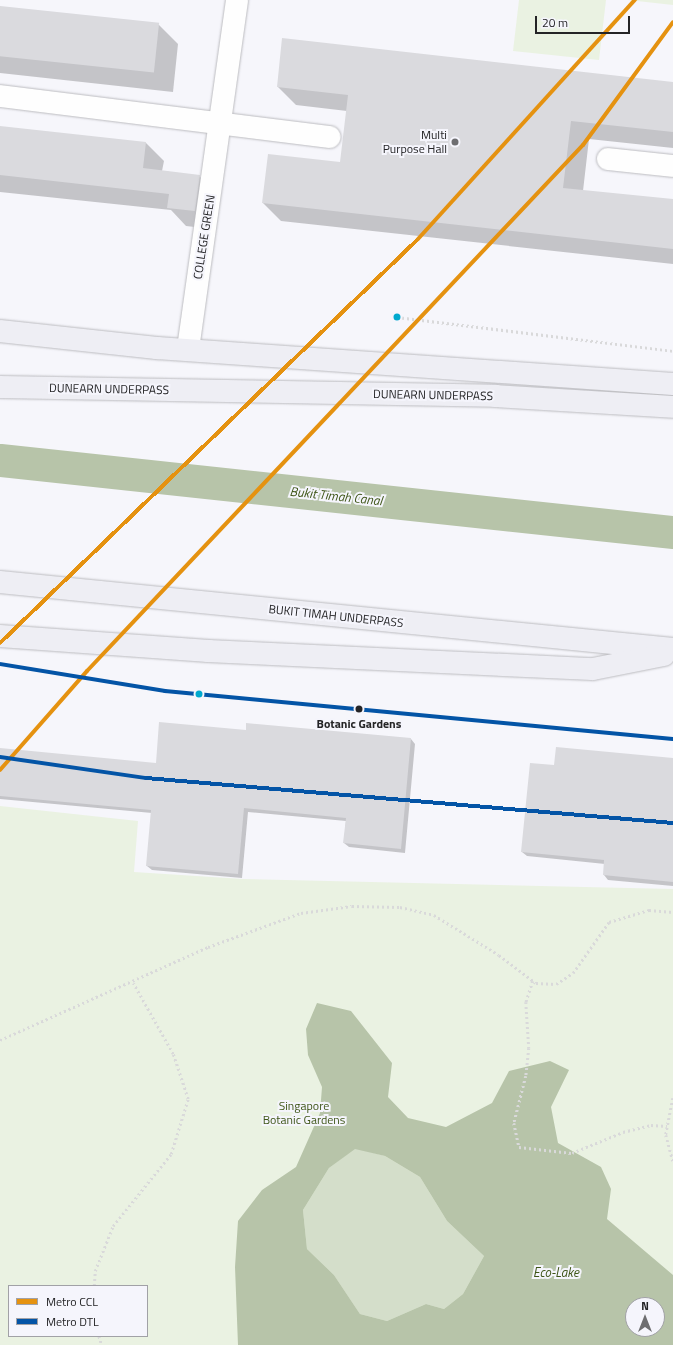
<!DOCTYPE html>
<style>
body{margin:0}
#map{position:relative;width:673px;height:1345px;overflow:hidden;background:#f6f6fb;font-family:"Titillium Web",sans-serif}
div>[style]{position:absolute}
.green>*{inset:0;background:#eaf2e2}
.forest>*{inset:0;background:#d4deca}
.water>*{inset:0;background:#b7c4a9}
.shadow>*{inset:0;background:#0003}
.canal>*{height:33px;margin:-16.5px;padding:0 16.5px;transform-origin:16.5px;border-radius:16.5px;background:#b7c4a9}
.building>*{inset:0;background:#dadade;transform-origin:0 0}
.path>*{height:2.5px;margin-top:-1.25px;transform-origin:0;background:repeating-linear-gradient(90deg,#d9d9da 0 2px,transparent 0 5px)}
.roads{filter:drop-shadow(0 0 1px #bcbcc0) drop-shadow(0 0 1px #bcbcc0)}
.minor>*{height:22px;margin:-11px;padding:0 11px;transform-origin:11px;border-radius:11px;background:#fefefe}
.trunk>*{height:22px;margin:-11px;padding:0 11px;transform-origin:11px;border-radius:11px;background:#eeeef4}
.metro-1>*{height:4px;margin:-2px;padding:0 2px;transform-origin:2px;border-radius:2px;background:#e59210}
.metro-2>*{height:4px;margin:-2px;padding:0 2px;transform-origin:2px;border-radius:2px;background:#0354a6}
.dots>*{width:11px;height:11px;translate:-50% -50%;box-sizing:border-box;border:2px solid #f5f5fc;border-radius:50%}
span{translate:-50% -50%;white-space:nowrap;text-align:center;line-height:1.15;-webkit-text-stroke:4px #f5f5fc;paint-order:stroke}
.poi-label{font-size:12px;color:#242426}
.right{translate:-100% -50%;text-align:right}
.street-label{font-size:12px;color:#242426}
.stop-label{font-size:12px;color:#242426;font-weight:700}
.park-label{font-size:12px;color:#40571a}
.water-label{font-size:13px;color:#3e5517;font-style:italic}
.legend{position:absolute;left:8px;top:1285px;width:140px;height:52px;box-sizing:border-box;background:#f5f5fc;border:1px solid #a1a1a6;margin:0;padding:5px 7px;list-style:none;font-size:12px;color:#242426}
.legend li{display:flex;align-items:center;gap:8px;height:20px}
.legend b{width:20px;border:1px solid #a1a1a6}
.north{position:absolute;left:625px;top:1297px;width:40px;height:40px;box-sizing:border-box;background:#f5f5fc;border:1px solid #a1a1a6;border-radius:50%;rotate:0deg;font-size:11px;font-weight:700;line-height:16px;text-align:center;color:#242426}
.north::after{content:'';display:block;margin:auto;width:14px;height:18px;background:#6e6e71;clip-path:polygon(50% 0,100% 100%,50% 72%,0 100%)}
.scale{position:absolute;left:535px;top:16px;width:95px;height:18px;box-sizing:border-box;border:2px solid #242426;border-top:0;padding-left:5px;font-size:12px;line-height:14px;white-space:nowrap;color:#242426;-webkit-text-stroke:3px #f5f5fc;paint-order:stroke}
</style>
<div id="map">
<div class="green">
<i style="clip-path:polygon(519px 0,606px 0,599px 60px,513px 51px)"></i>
<i style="clip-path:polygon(628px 0,673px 0,673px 5px)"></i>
<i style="clip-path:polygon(evenodd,0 806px,138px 821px,134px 872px,243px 879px,673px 889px,673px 1345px,0 1345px,0 806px,9px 1286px,147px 1286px,147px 1336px,9px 1336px,9px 1286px,0 806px,633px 1305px,657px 1305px,657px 1329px,633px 1329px,633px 1305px)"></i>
</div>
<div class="forest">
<i style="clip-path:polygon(355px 1148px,385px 1156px,420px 1177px,447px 1221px,484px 1256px,463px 1294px,444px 1309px,426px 1304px,387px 1321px,360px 1314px,334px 1275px,307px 1249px,303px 1210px,329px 1168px)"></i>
</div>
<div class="water">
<i style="clip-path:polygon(evenodd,317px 1003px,351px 1011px,392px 1063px,388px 1097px,408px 1118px,446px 1127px,492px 1103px,509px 1071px,550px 1061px,569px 1070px,551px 1107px,558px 1143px,601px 1167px,611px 1189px,607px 1219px,673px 1275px,673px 1345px,238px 1345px,235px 1267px,238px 1221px,262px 1190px,296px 1167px,320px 1113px,322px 1087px,308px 1055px,306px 1029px,317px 1003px,355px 1149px,385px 1156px,420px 1177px,447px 1221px,484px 1256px,463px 1294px,444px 1309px,426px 1304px,387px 1321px,360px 1314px,334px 1275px,307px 1249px,303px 1210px,329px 1168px,355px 1149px,317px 1003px,633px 1305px,657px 1305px,657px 1329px,633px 1329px,633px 1305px)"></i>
</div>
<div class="shadow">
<i style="clip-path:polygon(0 7px,159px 25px,178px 44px,173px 92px,0 73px)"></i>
<i style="clip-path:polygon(673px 83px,673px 148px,589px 139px,583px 191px,673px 200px,673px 264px,281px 221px,263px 203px,341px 163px,347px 111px,296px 105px,278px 87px)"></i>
<i style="clip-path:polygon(0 127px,146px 143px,164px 161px,162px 171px,199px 176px,217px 194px,212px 229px,186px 226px,171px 210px,0 192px)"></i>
<i style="clip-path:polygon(247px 724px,411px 739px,415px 744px,405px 853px,349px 847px,344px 843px,346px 821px,248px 812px,242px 878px,152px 870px,147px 866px,152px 813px,0 799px,0 749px,157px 764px,247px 731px)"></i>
<i style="clip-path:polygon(673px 759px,673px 886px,608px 880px,604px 875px,605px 864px,527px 856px,522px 852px)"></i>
</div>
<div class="canal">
<i style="left:0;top:460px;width:677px;rotate:6.11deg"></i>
</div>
<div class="building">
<i style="left:0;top:6px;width:160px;height:50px;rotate:6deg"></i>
<i style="clip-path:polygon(282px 38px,673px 82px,673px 132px,571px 121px,563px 188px,673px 199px,673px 249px,262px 203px,268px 154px,340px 162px,348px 95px,277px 87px)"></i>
<i style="clip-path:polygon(0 126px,146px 142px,143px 168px,200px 175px,195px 211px,167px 208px,169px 194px,0 175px)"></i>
<i style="clip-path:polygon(159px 722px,246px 730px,246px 723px,411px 738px,401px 849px,343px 843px,346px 818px,244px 808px,238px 874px,146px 866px,151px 810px,0 796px,0 748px,156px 763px)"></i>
<i style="clip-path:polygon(556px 747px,673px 758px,673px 882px,603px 875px,604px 860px,521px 852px,530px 763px,554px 765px)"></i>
</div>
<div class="path">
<i style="left:397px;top:317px;width:278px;rotate:7deg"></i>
<i style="left:533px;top:981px;width:22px;rotate:108deg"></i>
<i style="left:526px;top:1002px;width:46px;rotate:86.3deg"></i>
<i style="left:529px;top:1048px;width:28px;rotate:96deg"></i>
<i style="left:526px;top:1076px;width:49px;rotate:104.3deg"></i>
<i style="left:514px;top:1123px;width:25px;rotate:78deg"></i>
<i style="left:519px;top:1147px;width:53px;rotate:6.5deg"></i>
<i style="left:572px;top:1153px;width:55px;rotate:-22.4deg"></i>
<i style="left:623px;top:1132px;width:29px;rotate:-14deg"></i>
<i style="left:651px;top:1125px;width:16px;rotate:4deg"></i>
<i style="left:0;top:1040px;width:228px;rotate:-24.1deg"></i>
<i style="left:208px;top:947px;width:99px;rotate:-20.1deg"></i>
<i style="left:301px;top:913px;width:51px;rotate:-7.8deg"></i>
<i style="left:352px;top:906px;width:48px;rotate:1.2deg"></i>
<i style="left:400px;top:907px;width:35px;rotate:13deg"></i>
<i style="left:434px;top:915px;width:76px;rotate:31.6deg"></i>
<i style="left:499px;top:955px;width:46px;rotate:37.1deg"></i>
<i style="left:536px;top:983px;width:20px;rotate:3deg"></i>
<i style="left:556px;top:984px;width:20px;rotate:-33deg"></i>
<i style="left:573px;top:973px;width:62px;rotate:-54.8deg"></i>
<i style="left:609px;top:922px;width:42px;rotate:-16.7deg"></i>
<i style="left:649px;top:910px;width:24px;rotate:5deg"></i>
<i style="left:673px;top:1098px;width:38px;rotate:101deg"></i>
<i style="left:666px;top:1135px;width:27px;rotate:75deg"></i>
<i style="left:94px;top:1286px;width:15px;rotate:-86deg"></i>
<i style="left:95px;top:1271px;width:48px;rotate:-68.2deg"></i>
<i style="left:113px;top:1226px;width:92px;rotate:-51.1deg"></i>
<i style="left:171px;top:1154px;width:58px;rotate:-72.8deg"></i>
<i style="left:188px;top:1099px;width:47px;rotate:-108.4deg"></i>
<i style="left:173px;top:1054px;width:81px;rotate:-119.4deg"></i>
<i style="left:99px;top:1336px;width:9px;rotate:72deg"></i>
</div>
<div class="roads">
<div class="minor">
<i style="left:0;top:96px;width:332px;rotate:7.1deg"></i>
<i style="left:608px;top:159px;width:65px;rotate:6.1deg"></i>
<i style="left:188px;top:349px;width:352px;rotate:-82deg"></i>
</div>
<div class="trunk">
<i style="left:0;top:331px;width:158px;rotate:6.2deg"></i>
<i style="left:157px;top:348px;width:517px;rotate:3.99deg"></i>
<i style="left:0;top:387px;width:495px;rotate:1deg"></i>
<i style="left:495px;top:396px;width:178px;rotate:3.5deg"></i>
<i style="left:0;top:582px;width:676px;rotate:5.69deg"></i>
<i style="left:0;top:636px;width:209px;rotate:4.1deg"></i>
<i style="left:208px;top:651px;width:385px;rotate:2.7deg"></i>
<i style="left:593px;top:669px;width:72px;rotate:-11.2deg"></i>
</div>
</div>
<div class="metro-1">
<i style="left:0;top:643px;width:581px;rotate:-44.02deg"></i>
<i style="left:418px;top:239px;width:323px;rotate:-47.8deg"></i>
<i style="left:0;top:770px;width:132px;rotate:-48.7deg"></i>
<i style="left:87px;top:671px;width:723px;rotate:-46.68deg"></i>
<i style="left:583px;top:145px;width:152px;rotate:-53.8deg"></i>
</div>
<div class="metro-2">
<i style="left:0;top:664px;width:167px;rotate:9.3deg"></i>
<i style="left:165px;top:691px;width:510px;rotate:5.4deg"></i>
<i style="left:0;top:757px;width:148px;rotate:8.2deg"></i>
<i style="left:146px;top:778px;width:529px;rotate:4.88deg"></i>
</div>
<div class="dots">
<i style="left:455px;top:142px;background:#6e6e71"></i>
<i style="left:397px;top:317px;background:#00a9ce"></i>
<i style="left:199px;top:694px;background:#00a9ce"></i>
<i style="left:359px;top:709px;background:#242426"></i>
</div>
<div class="poi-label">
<span class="right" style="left:447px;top:142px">Multi<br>Purpose Hall</span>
</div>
<div class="street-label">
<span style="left:204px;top:237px;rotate:-81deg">COLLEGE GREEN</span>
<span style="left:109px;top:389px;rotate:1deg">DUNEARN UNDERPASS</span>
<span style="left:433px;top:395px;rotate:1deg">DUNEARN UNDERPASS</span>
<span style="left:336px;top:616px;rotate:6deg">BUKIT TIMAH UNDERPASS</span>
</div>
<div class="stop-label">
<span style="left:359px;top:724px">Botanic Gardens</span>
</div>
<div class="park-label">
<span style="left:304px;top:1113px">Singapore<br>Botanic Gardens</span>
</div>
<div class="water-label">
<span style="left:336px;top:496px;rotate:6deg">Bukit Timah Canal</span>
<span style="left:556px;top:1272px">Eco-Lake</span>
</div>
<ul class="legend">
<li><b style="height:5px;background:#e59210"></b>Metro CCL</li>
<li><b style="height:5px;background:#0354a6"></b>Metro DTL</li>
</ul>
<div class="north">N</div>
<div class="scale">20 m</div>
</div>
